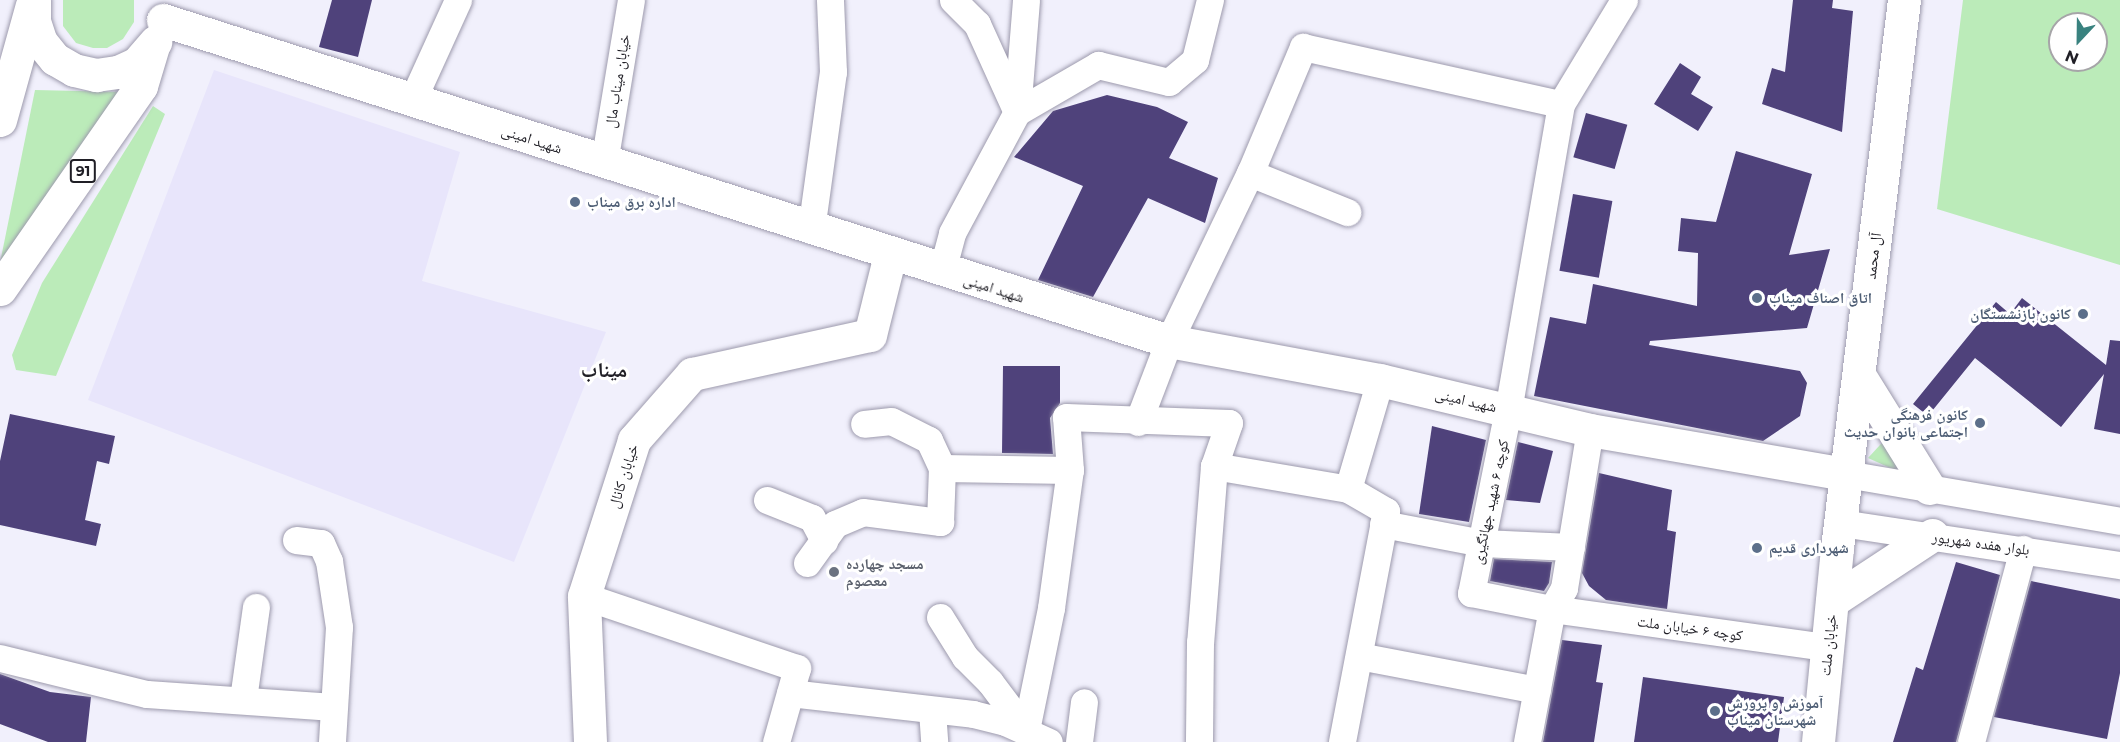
<!DOCTYPE html>
<meta charset="utf-8">
<style>
body{margin:0}
#map{position:relative;width:2120px;height:742px;overflow:hidden;background:#f1f0fc;font-family:Montserrat,"Noto Naskh Arabic",sans-serif}
div>[style]{position:absolute}
.built>*{inset:0;background:#e8e5fb}
.green>*{inset:0;background:#bbebb9}
.building>*{inset:0;background:#4f427b;transform-origin:0 0}
.roads{filter:drop-shadow(0 0 2px #9d9aad) drop-shadow(0 0 2px #9d9aad)}
.street>*{height:27px;margin:-13.5px;padding:0 13.5px;transform-origin:13.5px;border-radius:13.5px;background:#fff}
.secondary>*{height:33px;margin:-16.5px;padding:0 16.5px;transform-origin:16.5px;border-radius:16.5px;background:#fff}
.primary>*{height:33px;margin:-16.5px;padding:0 16.5px;transform-origin:16.5px;border-radius:16.5px;background:#fff}
.dots>*{width:16px;height:16px;translate:-50% -50%;box-sizing:border-box;border:3px solid #fff;border-radius:50%}
span{translate:-50% -50%;white-space:nowrap;text-align:center;line-height:1.15;-webkit-text-stroke:6px #fff;paint-order:stroke}
.shield-label span{padding:2px 4px;background:#fff;border:2px solid;border-radius:4px;-webkit-text-stroke-width:0}
.shield-label{font-size:14px;color:#201f26;font-weight:700}
.street-label{font-size:15px;color:#201f26}
.service-label{font-size:15px;color:#4e5e75;font-weight:700}
.left{translate:0 -50%;text-align:left}
.right{translate:-100% -50%;text-align:right}
.worship-label{font-size:15px;color:#5b616d;font-weight:700}
.district-label{font-size:21px;color:#201f26;font-weight:700}
.north{position:absolute;left:2048px;top:12px;width:60px;height:60px;box-sizing:border-box;background:#fff;border:2px solid #a6a5a8;border-radius:50%;rotate:202deg;font-size:16px;font-weight:700;line-height:24px;text-align:center;color:#201f26}
.north::after{content:'';display:block;margin:auto;width:21px;height:27px;background:#39827f;clip-path:polygon(50% 0,100% 100%,50% 72%,0 100%)}
</style>
<div id="map">
<div class="built">
<i style="clip-path:polygon(214px 70px,460px 152px,422px 281px,606px 332px,514px 562px,88px 400px)"></i>
</div>
<div class="green">
<i style="clip-path:polygon(63px 0,134px 0,134px 22px,123px 39px,107px 48px,93px 48px,76px 43px,63px 26px)"></i>
<i style="clip-path:polygon(evenodd,1963px 0,2120px 0,2120px 265px,1937px 209px,1963px 0,2060px 24px,2096px 24px,2096px 60px,2060px 60px,2060px 24px)"></i>
<i style="clip-path:polygon(35px 90px,124px 92px,0 263px)"></i>
<i style="clip-path:polygon(153px 106px,165px 114px,56px 376px,16px 370px,12px 355px,42px 283px)"></i>
<i style="clip-path:polygon(1891px 433px,1906px 475px,1868px 458px)"></i>
</div>
<div class="building">
<i style="clip-path:polygon(332px 0,372px 0,358px 57px,319px 47px)"></i>
<i style="clip-path:polygon(1793px 0,1833px 0,1832px 8px,1853px 11px,1842px 132px,1762px 104px,1772px 68px,1785px 72px)"></i>
<i style="clip-path:polygon(1680px 63px,1701px 77px,1691px 94px,1713px 107px,1698px 131px,1654px 104px)"></i>
<i style="clip-path:polygon(1107px 95px,1157px 107px,1188px 122px,1169px 158px,1218px 178px,1205px 223px,1148px 198px,1093px 297px,1038px 280px,1083px 186px,1014px 157px,1053px 111px)"></i>
<i style="left:1586px;top:113px;width:43px;height:46px;rotate:16deg"></i>
<i style="clip-path:polygon(1736px 151px,1812px 174px,1789px 255px,1830px 249px,1807px 328px,1650px 341px,1649px 345px,1800px 371px,1807px 383px,1800px 416px,1763px 441px,1534px 396px,1550px 317px,1586px 324px,1593px 284px,1697px 306px,1698px 253px,1678px 251px,1681px 218px,1716px 222px)"></i>
<i style="left:1573px;top:194px;width:40px;height:78px;rotate:10deg"></i>
<i style="clip-path:polygon(2022px 298px,2106px 365px,2110px 340px,2120px 341px,2120px 434px,2094px 429px,2104px 374px,2061px 427px,1975px 358px,1928px 416px,1913px 404px,1996px 302px,2010px 314px)"></i>
<i style="clip-path:polygon(1003px 366px,1060px 366px,1060px 403px,1050px 418px,1053px 454px,1002px 453px)"></i>
<i style="clip-path:polygon(10px 414px,115px 436px,109px 464px,97px 461px,85px 520px,101px 524px,96px 546px,0 525px,0 461px)"></i>
<i style="clip-path:polygon(1432px 426px,1486px 440px,1469px 522px,1419px 514px)"></i>
<i style="clip-path:polygon(1518px 442px,1553px 451px,1540px 503px,1506px 500px)"></i>
<i style="clip-path:polygon(1599px 473px,1672px 490px,1667px 530px,1676px 532px,1667px 609px,1606px 600px,1589px 586px,1582px 573px)"></i>
<i style="clip-path:polygon(1494px 559px,1552px 562px,1549px 583px,1544px 591px,1490px 581px)"></i>
<i style="clip-path:polygon(1956px 562px,2000px 575px,1956px 742px,1893px 742px,1916px 667px,1923px 670px)"></i>
<i style="clip-path:polygon(2031px 581px,2120px 599px,2120px 673px,2107px 739px,1994px 717px)"></i>
<i style="clip-path:polygon(1562px 640px,1602px 645px,1596px 682px,1603px 683px,1594px 742px,1543px 742px)"></i>
<i style="clip-path:polygon(0 674px,50px 692px,91px 697px,86px 742px,48px 742px,0 724px)"></i>
<i style="clip-path:polygon(1643px 677px,1784px 697px,1778px 742px,1634px 742px)"></i>
</div>
<div class="roads">
<div class="street">
<i style="left:953px;top:0;width:34px;rotate:45deg"></i>
<i style="left:977px;top:24px;width:97px;rotate:65.6deg"></i>
<i style="left:1017px;top:112px;width:112px;rotate:-85.4deg"></i>
<i style="left:1624px;top:0;width:122px;rotate:121.2deg"></i>
<i style="left:1561px;top:104px;width:311px;rotate:99.8deg"></i>
<i style="left:1508px;top:410px;width:187px;rotate:101.4deg"></i>
<i style="left:1471px;top:593px;width:83px;rotate:11.2deg"></i>
<i style="left:1552px;top:609px;width:278px;rotate:7.9deg"></i>
<i style="left:412px;top:101px;width:111px;rotate:-65.5deg"></i>
<i style="left:604px;top:163px;width:165px;rotate:-80.6deg"></i>
<i style="left:1250px;top:173px;width:105px;rotate:21.9deg"></i>
<i style="left:811px;top:230px;width:160px;rotate:-82.1deg"></i>
<i style="left:833px;top:72px;width:72px;rotate:-92.4deg"></i>
<i style="left:942px;top:271px;width:39px;rotate:-75deg"></i>
<i style="left:952px;top:233px;width:137px;rotate:-61.8deg"></i>
<i style="left:1017px;top:112px;width:94px;rotate:-30.1deg"></i>
<i style="left:1098px;top:65px;width:73px;rotate:13.5deg"></i>
<i style="left:1169px;top:82px;width:34px;rotate:-40deg"></i>
<i style="left:1195px;top:60px;width:62px;rotate:-76deg"></i>
<i style="left:1138px;top:422px;width:87px;rotate:-69.1deg"></i>
<i style="left:1169px;top:341px;width:187px;rotate:-64.3deg"></i>
<i style="left:1250px;top:173px;width:137px;rotate:-67.2deg"></i>
<i style="left:1303px;top:47px;width:264px;rotate:12.5deg"></i>
<i style="left:1214px;top:466px;width:136px;rotate:9.7deg"></i>
<i style="left:1348px;top:489px;width:44px;rotate:30.1deg"></i>
<i style="left:1386px;top:511px;width:235px;rotate:100.8deg"></i>
<i style="left:942px;top:468px;width:128px;rotate:0.9deg"></i>
<i style="left:1070px;top:470px;width:53px;rotate:-94.3deg"></i>
<i style="left:1066px;top:417px;width:163px;rotate:2.1deg"></i>
<i style="left:1229px;top:423px;width:46px;rotate:109.2deg"></i>
<i style="left:1214px;top:466px;width:177px;rotate:94.5deg"></i>
<i style="left:1200px;top:642px;width:100px;rotate:90.6deg"></i>
<i style="left:1846px;top:474px;width:278px;rotate:9.7deg"></i>
<i style="left:1348px;top:489px;width:114px;rotate:-73.6deg"></i>
<i style="left:767px;top:500px;width:48px;rotate:21.8deg"></i>
<i style="left:812px;top:518px;width:26px;rotate:62deg"></i>
<i style="left:1841px;top:523px;width:282px;rotate:8.6deg"></i>
<i style="left:1383px;top:524px;width:101px;rotate:10.9deg"></i>
<i style="left:1482px;top:543px;width:89px;rotate:2.6deg"></i>
<i style="left:296px;top:540px;width:25px;rotate:7deg"></i>
<i style="left:321px;top:543px;width:20px;rotate:66deg"></i>
<i style="left:329px;top:561px;width:67px;rotate:81.4deg"></i>
<i style="left:339px;top:627px;width:115px;rotate:93.5deg"></i>
<i style="left:807px;top:563px;width:48px;rotate:-54.3deg"></i>
<i style="left:835px;top:524px;width:30px;rotate:-23deg"></i>
<i style="left:863px;top:512px;width:78px;rotate:7.4deg"></i>
<i style="left:940px;top:522px;width:54px;rotate:-87.9deg"></i>
<i style="left:942px;top:468px;width:31px;rotate:-115deg"></i>
<i style="left:929px;top:440px;width:42px;rotate:-153.4deg"></i>
<i style="left:891px;top:421px;width:27px;rotate:174deg"></i>
<i style="left:584px;top:596px;width:225px;rotate:18.7deg"></i>
<i style="left:797px;top:668px;width:77px;rotate:105.8deg"></i>
<i style="left:940px;top:617px;width:47px;rotate:58deg"></i>
<i style="left:965px;top:657px;width:35px;rotate:45deg"></i>
<i style="left:990px;top:682px;width:60px;rotate:53.1deg"></i>
<i style="left:1359px;top:656px;width:181px;rotate:10.8deg"></i>
<i style="left:0;top:658px;width:151px;rotate:13.8deg"></i>
<i style="left:147px;top:694px;width:187px;rotate:4deg"></i>
<i style="left:790px;top:693px;width:184px;rotate:6.5deg"></i>
<i style="left:973px;top:714px;width:33px;rotate:14deg"></i>
<i style="left:1005px;top:722px;width:48px;rotate:24.4deg"></i>
<i style="left:243px;top:699px;width:93px;rotate:-82deg"></i>
<i style="left:932px;top:710px;width:32px;rotate:86deg"></i>
<i style="left:1026px;top:730px;width:125px;rotate:-78.4deg"></i>
<i style="left:1051px;top:608px;width:139px;rotate:-82.2deg"></i>
<i style="left:1079px;top:742px;width:40px;rotate:-82.9deg"></i>
<i style="left:1527px;top:742px;width:135px;rotate:-79.4deg"></i>
<i style="left:1552px;top:609px;width:24px;rotate:-60deg"></i>
<i style="left:1564px;top:588px;width:160px;rotate:-80.7deg"></i>
<i style="left:1971px;top:742px;width:200px;rotate:-74.9deg"></i>
</div>
<div class="secondary">
<i style="left:1859px;top:375px;width:133px;rotate:58.2deg"></i>
<i style="left:1832px;top:601px;width:120px;rotate:-33.4deg"></i>
<i style="left:590px;top:742px;width:146px;rotate:-92.4deg"></i>
<i style="left:584px;top:596px;width:164px;rotate:-72.2deg"></i>
<i style="left:634px;top:440px;width:88px;rotate:-48.7deg"></i>
<i style="left:692px;top:374px;width:182px;rotate:-12.4deg"></i>
<i style="left:870px;top:335px;width:82px;rotate:-76deg"></i>
<i style="left:1818px;top:742px;width:195px;rotate:-84.4deg"></i>
<i style="left:1837px;top:548px;width:552px;rotate:-83.03deg"></i>
</div>
<div class="primary">
<i style="left:34px;top:0;width:21px;rotate:90deg"></i>
<i style="left:34px;top:21px;width:22px;rotate:72deg"></i>
<i style="left:41px;top:42px;width:22px;rotate:51deg"></i>
<i style="left:55px;top:59px;width:22px;rotate:30deg"></i>
<i style="left:74px;top:70px;width:23px;rotate:13deg"></i>
<i style="left:96px;top:75px;width:22px;rotate:-8deg"></i>
<i style="left:118px;top:72px;width:21px;rotate:-25deg"></i>
<i style="left:137px;top:63px;width:28px;rotate:-49deg"></i>
<i style="left:163px;top:20px;width:1056px;rotate:17.7deg"></i>
<i style="left:1169px;top:341px;width:215px;rotate:10.5deg"></i>
<i style="left:1380px;top:380px;width:216px;rotate:13.4deg"></i>
<i style="left:1590px;top:430px;width:260px;rotate:9.8deg"></i>
<i style="left:0;top:120px;width:119px;rotate:-74.5deg"></i>
<i style="left:0;top:289px;width:247px;rotate:-55.2deg"></i>
<i style="left:141px;top:86px;width:42px;rotate:-73.3deg"></i>
</div>
</div>
<div class="dots">
<i style="left:575px;top:202px;background:#5c6f8a"></i>
<i style="left:1757px;top:298px;background:#5c6f8a"></i>
<i style="left:2083px;top:314px;background:#5c6f8a"></i>
<i style="left:1980px;top:423px;background:#5c6f8a"></i>
<i style="left:1757px;top:548px;background:#5c6f8a"></i>
<i style="left:834px;top:572px;background:#6b7280"></i>
<i style="left:1715px;top:711px;background:#5c6f8a"></i>
</div>
<div class="shield-label">
<span style="left:83px;top:171px">91</span>
</div>
<div class="street-label">
<span style="left:617px;top:81px;rotate:-81deg">خیابان میناب مال</span>
<span style="left:532px;top:139px;rotate:18deg">شهید امینی</span>
<span style="left:1873px;top:256px;rotate:-83deg">آل محمد</span>
<span style="left:994px;top:288px;rotate:18deg">شهید امینی</span>
<span style="left:1466px;top:400px;rotate:13deg">شهید امینی</span>
<span style="left:623px;top:476px;rotate:-72deg">خیابان کانال</span>
<span style="left:1490px;top:502px;rotate:-78deg">کوچه ۶ شهید جهانگیری</span>
<span style="left:1981px;top:543px;rotate:8deg">بلوار هفده شهریور</span>
<span style="left:1690px;top:628px;rotate:8deg">کوچه ۶ خیابان ملت</span>
<span style="left:1828px;top:645px;rotate:-84deg">خیابان ملت</span>
</div>
<div class="service-label">
<span class="left" style="left:587px;top:202px">اداره برق میناب</span>
<span class="left" style="left:1769px;top:298px">اتاق اصناف میناب</span>
<span class="right" style="left:2071px;top:314px">کانون بازنشستگان</span>
<span class="right" style="left:1968px;top:423px">کانون فرهنگی<br>اجتماعی بانوان حدیث</span>
<span class="left" style="left:1769px;top:548px">شهرداری قدیم</span>
<span class="left" style="left:1727px;top:711px">آموزش و پرورش<br>شهرستان میناب</span>
</div>
<div class="worship-label">
<span class="left" style="left:846px;top:572px">مسجد چهارده<br>معصوم</span>
</div>
<div class="district-label">
<span style="left:604px;top:370px">میناب</span>
</div>
<div class="north">N</div>
</div>
